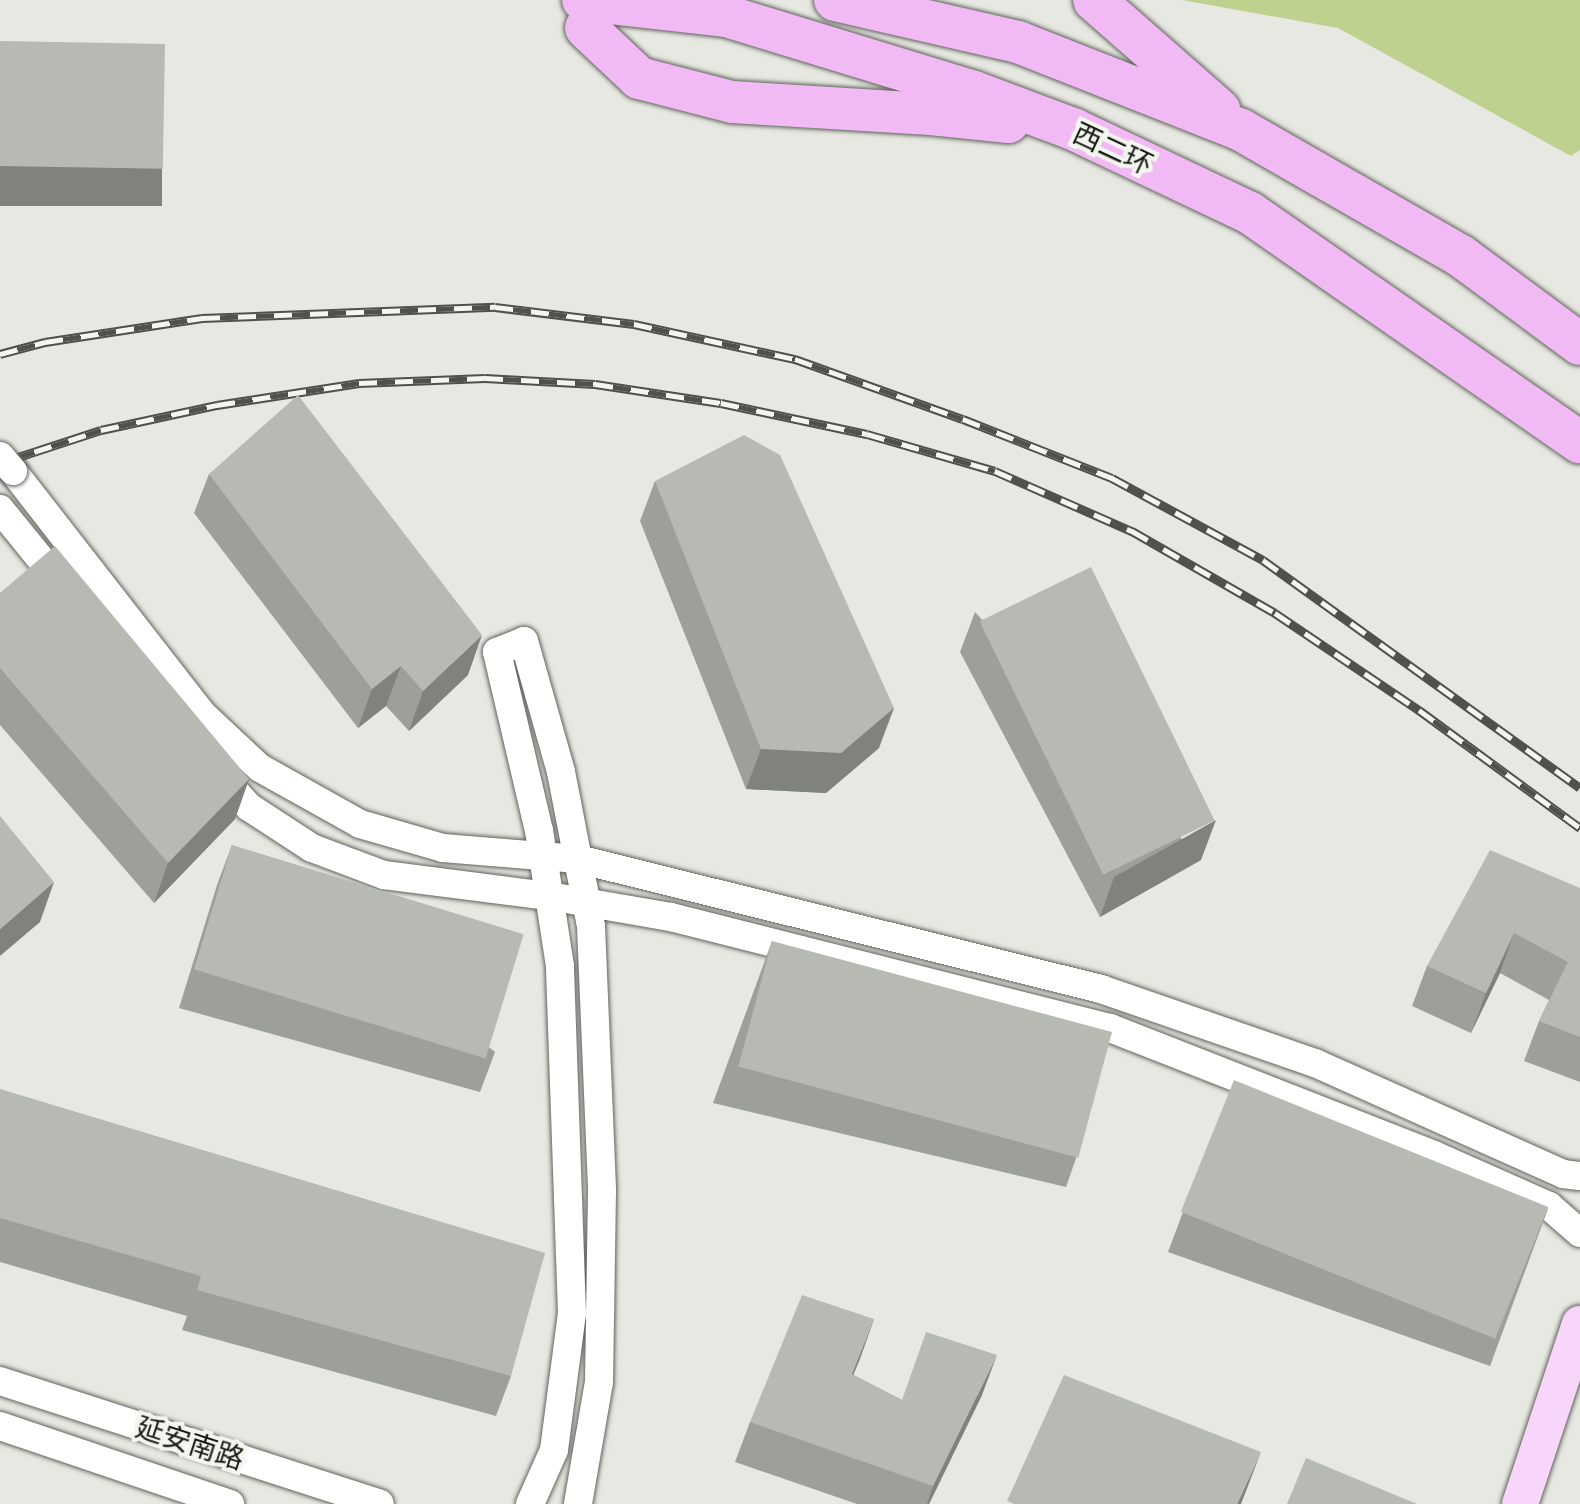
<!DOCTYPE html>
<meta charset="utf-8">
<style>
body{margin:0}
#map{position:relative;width:1580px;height:1504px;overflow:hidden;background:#e6e8e1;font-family:Ubuntu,"Noto Sans SC",sans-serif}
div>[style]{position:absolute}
.green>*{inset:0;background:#bfd18f}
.roads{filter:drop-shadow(0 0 2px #61635c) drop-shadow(0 0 2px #61635c)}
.minor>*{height:28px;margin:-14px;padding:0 14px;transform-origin:14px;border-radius:14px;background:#fff}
.major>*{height:36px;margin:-18px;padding:0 18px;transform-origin:18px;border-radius:18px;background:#f7d6f9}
.highway>*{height:42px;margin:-21px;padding:0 21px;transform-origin:21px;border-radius:21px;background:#f1baf5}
.rail>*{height:9px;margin-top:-4.5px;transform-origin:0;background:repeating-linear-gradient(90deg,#f3f6ee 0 18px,#50504d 0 36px);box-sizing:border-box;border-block:2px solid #50504d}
.bridges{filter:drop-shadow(0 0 2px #61635c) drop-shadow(0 0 2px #61635c)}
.minor-bridge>*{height:28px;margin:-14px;padding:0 14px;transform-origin:14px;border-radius:14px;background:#fff}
.wall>*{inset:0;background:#9da099}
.shaded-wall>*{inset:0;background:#80827d;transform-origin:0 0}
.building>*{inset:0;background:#b7bab2;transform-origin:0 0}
span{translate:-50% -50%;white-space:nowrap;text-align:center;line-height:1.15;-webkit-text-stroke:8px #f3f6ee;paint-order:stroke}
.street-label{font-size:28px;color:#191917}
</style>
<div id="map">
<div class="green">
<i style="clip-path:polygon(1182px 0,1580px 0,1580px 150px,1571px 156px,1338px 28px)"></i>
</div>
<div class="roads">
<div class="minor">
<i style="left:13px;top:471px;width:308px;rotate:52.1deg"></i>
<i style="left:202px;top:714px;width:79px;rotate:43deg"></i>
<i style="left:260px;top:768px;width:115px;rotate:29.2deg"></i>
<i style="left:360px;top:824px;width:86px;rotate:16.1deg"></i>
<i style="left:443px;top:848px;width:135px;rotate:4.7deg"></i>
<i style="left:578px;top:859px;width:539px;rotate:13.96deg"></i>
<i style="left:1101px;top:989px;width:226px;rotate:19.1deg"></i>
<i style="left:1315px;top:1063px;width:272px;rotate:24.1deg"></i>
<i style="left:1563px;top:1174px;width:17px;rotate:7deg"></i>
<i style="left:0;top:509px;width:103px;rotate:50.9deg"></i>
<i style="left:217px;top:772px;width:47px;rotate:47.6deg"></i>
<i style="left:249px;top:807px;width:75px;rotate:33.1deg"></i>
<i style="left:312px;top:848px;width:77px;rotate:20.6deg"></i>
<i style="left:384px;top:875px;width:166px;rotate:7.3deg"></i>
<i style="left:549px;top:896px;width:124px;rotate:9.8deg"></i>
<i style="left:671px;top:917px;width:453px;rotate:14.2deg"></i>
<i style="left:1110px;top:1028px;width:348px;rotate:21.4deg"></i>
<i style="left:1434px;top:1155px;width:126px;rotate:23.9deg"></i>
<i style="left:1549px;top:1206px;width:41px;rotate:41.1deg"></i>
<i style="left:0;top:1381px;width:399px;rotate:17.9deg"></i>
<i style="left:0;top:1426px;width:243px;rotate:18.7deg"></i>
<i style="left:530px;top:1504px;width:59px;rotate:-66deg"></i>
<i style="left:554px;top:1450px;width:138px;rotate:-82.5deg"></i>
<i style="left:572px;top:1313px;width:347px;rotate:-92deg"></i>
<i style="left:560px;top:966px;width:137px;rotate:-98.8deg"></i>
<i style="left:539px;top:831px;width:184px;rotate:-103.2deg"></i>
<i style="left:497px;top:652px;width:29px;rotate:-22deg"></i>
<i style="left:524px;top:641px;width:136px;rotate:74.2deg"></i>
<i style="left:561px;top:772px;width:157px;rotate:79deg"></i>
<i style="left:591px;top:926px;width:265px;rotate:87.6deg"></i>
<i style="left:602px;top:1191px;width:191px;rotate:90.9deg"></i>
<i style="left:599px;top:1382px;width:124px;rotate:99.8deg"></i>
</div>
<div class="major">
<i style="left:1520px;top:1504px;width:190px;rotate:-71.6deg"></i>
</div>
<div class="highway">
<i style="left:583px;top:0;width:144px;rotate:6.4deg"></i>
<i style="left:726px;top:16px;width:259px;rotate:17deg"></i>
<i style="left:974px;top:92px;width:106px;rotate:20.5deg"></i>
<i style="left:1073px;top:129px;width:196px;rotate:25.4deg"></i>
<i style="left:1250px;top:213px;width:402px;rotate:34.8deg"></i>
<i style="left:835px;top:0;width:188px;rotate:12.9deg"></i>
<i style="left:1018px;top:42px;width:240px;rotate:21.5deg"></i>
<i style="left:1241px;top:130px;width:254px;rotate:29.8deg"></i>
<i style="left:1461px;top:256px;width:148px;rotate:36.5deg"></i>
<i style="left:1094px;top:0;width:167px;rotate:41.3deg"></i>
<i style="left:586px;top:28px;width:73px;rotate:43.3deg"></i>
<i style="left:639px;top:78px;width:96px;rotate:14.5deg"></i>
<i style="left:732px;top:102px;width:199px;rotate:3.5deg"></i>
<i style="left:931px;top:114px;width:78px;rotate:5.9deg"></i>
</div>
</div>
<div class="rail">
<i style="left:0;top:354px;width:47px;rotate:-14.9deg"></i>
<i style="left:45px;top:342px;width:159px;rotate:-8.7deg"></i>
<i style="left:202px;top:318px;width:293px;rotate:-2.2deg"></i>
<i style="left:495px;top:307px;width:140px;rotate:7deg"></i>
<i style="left:634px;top:324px;width:165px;rotate:12.3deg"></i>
<i style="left:795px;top:359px;width:178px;rotate:19.7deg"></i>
<i style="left:963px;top:419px;width:160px;rotate:21.6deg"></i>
<i style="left:1112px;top:478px;width:172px;rotate:28.5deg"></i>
<i style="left:1263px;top:560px;width:390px;rotate:35.7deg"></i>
<i style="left:0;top:463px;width:106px;rotate:-18.1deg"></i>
<i style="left:101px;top:430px;width:119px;rotate:-12.2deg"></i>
<i style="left:217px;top:405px;width:144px;rotate:-8.8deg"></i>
<i style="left:359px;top:383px;width:126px;rotate:-2.3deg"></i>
<i style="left:485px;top:378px;width:110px;rotate:3.1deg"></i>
<i style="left:595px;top:384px;width:127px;rotate:8.6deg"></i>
<i style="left:721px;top:403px;width:149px;rotate:12deg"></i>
<i style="left:867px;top:434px;width:133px;rotate:16.1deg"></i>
<i style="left:995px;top:471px;width:150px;rotate:23.7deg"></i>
<i style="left:1132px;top:531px;width:165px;rotate:29.8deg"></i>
<i style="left:1275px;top:613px;width:174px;rotate:34deg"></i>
<i style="left:1419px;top:710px;width:200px;rotate:36.2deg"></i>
</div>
<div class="bridges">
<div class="minor-bridge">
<i style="left:0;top:456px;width:20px;rotate:49deg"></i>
</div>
</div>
<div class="wall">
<i style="clip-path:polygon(209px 474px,468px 675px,409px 731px,386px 706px,358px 728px,194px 513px)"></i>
<i style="clip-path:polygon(655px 481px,879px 748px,826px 793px,746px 789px,640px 521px)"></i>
<i style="clip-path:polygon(0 593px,249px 779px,235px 819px,154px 903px,0 725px)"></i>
<i style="clip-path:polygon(975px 612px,1201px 860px,1100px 917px,960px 652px)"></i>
<i style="clip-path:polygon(232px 845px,495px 1052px,480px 1092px,179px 1008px,217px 885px)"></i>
<i style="clip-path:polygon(1580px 888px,1580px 1082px,1524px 1061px,1539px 1021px,1549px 1000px,1500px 973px,1471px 1033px,1412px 1006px,1427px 966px)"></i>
<i style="clip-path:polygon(772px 941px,1080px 1147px,1066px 1187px,713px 1103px)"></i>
<i style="clip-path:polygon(0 1089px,511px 1376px,496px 1416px,182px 1330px,187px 1316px,0 1262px)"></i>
<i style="clip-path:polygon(1548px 1209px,1490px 1366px,1168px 1252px,1183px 1212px)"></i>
<i style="clip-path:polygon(874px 1319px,853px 1375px,902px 1400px,982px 1395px,929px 1504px,857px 1504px,735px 1462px,750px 1422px)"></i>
</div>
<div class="shaded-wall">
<i style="left:0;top:166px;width:162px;height:40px"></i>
<i style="clip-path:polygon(482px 635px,468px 675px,409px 731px,423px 691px)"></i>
<i style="clip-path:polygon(401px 666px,386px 706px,358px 728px,372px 689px)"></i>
<i style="clip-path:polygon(894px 708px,879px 748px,826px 793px,746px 789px,761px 749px)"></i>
<i style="clip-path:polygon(249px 779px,235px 819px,154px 903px,168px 863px)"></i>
<i style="clip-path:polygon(1216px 820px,1201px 860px,1100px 917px,1114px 877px)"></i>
<i style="clip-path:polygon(54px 882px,40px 922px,0 956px,0 929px)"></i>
<i style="clip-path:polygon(1514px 933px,1500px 973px,1471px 1033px,1486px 993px)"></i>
<i style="clip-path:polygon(874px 1319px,860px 1359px,837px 1414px,852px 1374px)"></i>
<i style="clip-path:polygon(997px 1355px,982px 1395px,929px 1504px,927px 1504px,933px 1486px)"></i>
<i style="clip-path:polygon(1261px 1452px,1241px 1504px,1237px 1504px)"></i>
</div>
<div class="building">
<i style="left:0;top:41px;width:165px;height:125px;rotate:1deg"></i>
<i style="clip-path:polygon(298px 395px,482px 635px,423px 691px,401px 666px,372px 689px,209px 474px)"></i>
<i style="clip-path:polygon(744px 435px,780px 455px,894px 708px,841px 753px,761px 749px,655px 481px)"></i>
<i style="clip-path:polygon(55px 546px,249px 779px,168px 863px,0 668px,0 593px)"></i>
<i style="left:1091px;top:567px;width:282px;height:124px;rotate:64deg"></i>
<i style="clip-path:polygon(0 816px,54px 882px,0 929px)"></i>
<i style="left:232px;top:845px;width:305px;height:130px;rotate:17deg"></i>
<i style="clip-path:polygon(1490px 850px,1580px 888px,1580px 1037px,1539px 1021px,1568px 962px,1514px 933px,1486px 993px,1427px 966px)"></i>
<i style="left:772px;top:941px;width:352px;height:130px;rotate:15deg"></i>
<i style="left:1234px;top:1080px;width:339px;height:142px;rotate:22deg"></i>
<i style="clip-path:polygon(0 1089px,545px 1253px,511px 1376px,197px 1290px,201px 1276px,0 1218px)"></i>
<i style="clip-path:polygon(802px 1295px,874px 1319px,852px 1374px,902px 1400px,926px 1332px,997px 1355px,933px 1486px,750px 1422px)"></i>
<i style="clip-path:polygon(1064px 1375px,1261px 1452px,1237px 1504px,1014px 1504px,1007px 1501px)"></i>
<i style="clip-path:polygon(1306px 1458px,1417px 1504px,1287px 1504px)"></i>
</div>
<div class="street-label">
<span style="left:1113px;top:149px;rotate:25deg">西二环</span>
<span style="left:190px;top:1443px;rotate:18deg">延安南路</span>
</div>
</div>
